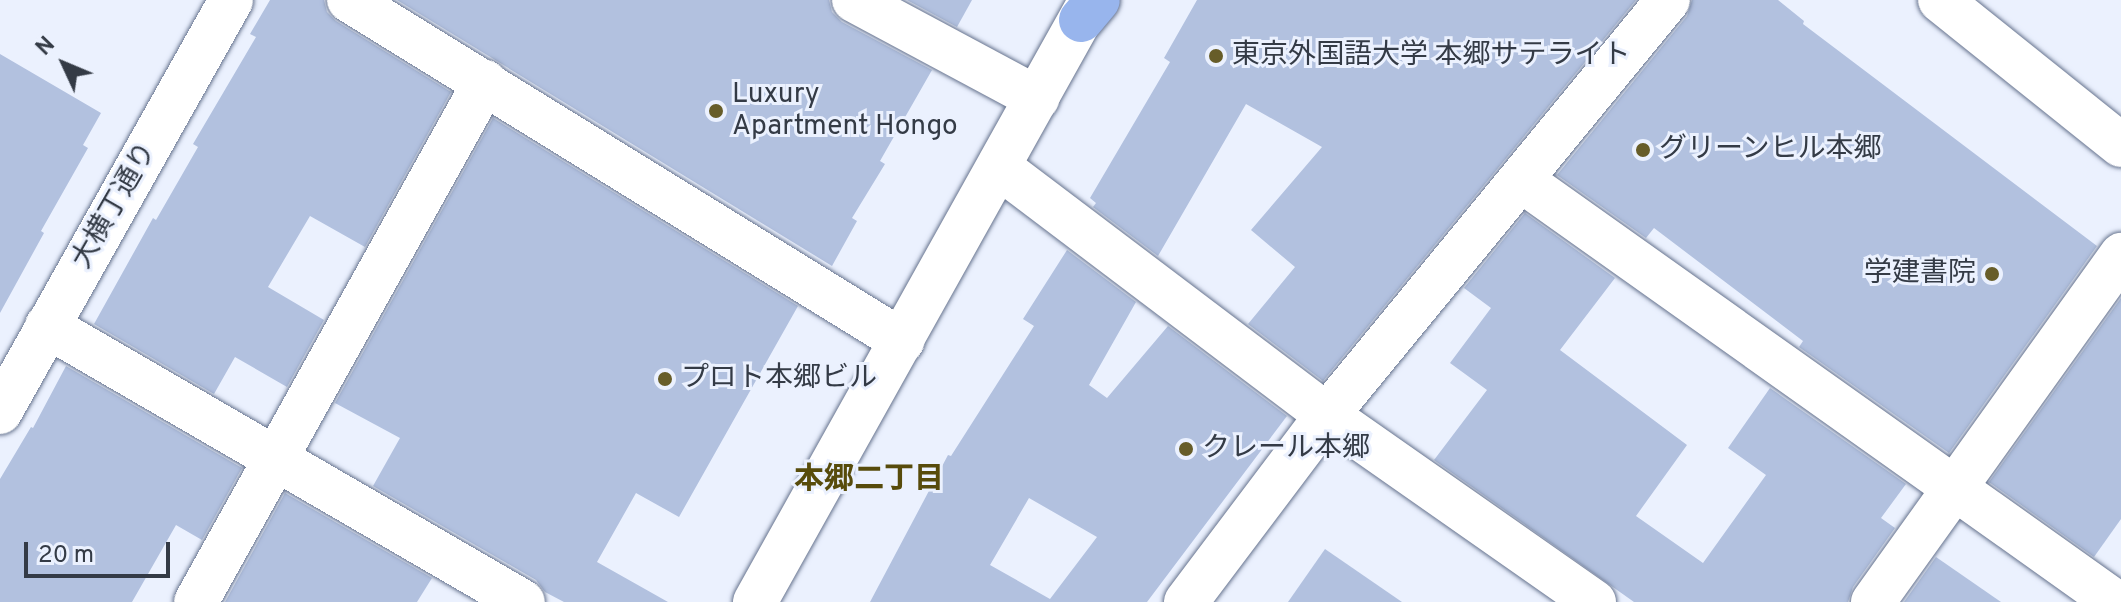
<!DOCTYPE html>
<meta charset="utf-8">
<style>
body{margin:0}
#map{position:relative;width:2121px;height:602px;overflow:hidden;background:#ebf1fe;font-family:Overpass,"Noto Sans JP",sans-serif}
div>[style]{position:absolute}
.building>*{inset:0;background:#b2c1df}
.roads{filter:drop-shadow(0 0 2px #66738e) drop-shadow(0 0 2px #66738e)}
.street>*{height:44px;margin:-22px;padding:0 22px;transform-origin:22px;border-radius:22px;background:#fff}
.secondary>*{height:44px;margin:-22px;padding:0 22px;transform-origin:22px;border-radius:22px;background:#fff}
.highway>*{height:44px;margin:-22px;padding:0 22px;transform-origin:22px;border-radius:22px;background:#98b5ed}
.dots>*{width:22px;height:22px;translate:-50% -50%;box-sizing:border-box;border:4px solid #ebf1fe;border-radius:50%}
span{translate:-50% -50%;white-space:nowrap;text-align:center;line-height:1.15;-webkit-text-stroke:6px #ebf1fe;paint-order:stroke}
.poi-label{font-size:28px;color:#343b46}
.left{translate:0 -50%;text-align:left}
.right{translate:-100% -50%;text-align:right}
.street-label{font-size:28px;color:#343b46}
.neighbourhood-label{font-size:30px;color:#574b0b;font-weight:700}
.north{position:absolute;left:24px;top:24px;width:80px;height:80px;-webkit-text-stroke:6px #ebf1fe;paint-order:stroke;rotate:314deg;font-size:22px;font-weight:700;line-height:32px;text-align:center;color:#343b46}
.north::after{content:'';display:block;margin:auto;width:28px;height:36px;background:#343b46;clip-path:polygon(50% 0,100% 100%,50% 72%,0 100%)}
.scale{position:absolute;left:24px;top:542px;width:146px;height:36px;box-sizing:border-box;border:4px solid #343b46;border-top:0;padding-left:10px;font-size:24px;line-height:28px;white-space:nowrap;color:#343b46;-webkit-text-stroke:6px #ebf1fe;paint-order:stroke}
</style>
<div id="map">
<div class="building">
<i style="clip-path:polygon(270px 0,324px 0,327px 12px,336px 21px,451px 92px,365px 247px,310px 216px,268px 287px,324px 320px,287px 387px,235px 357px,214px 394px,94px 324px,153px 218px,156px 220px,198px 147px,193px 144px,256px 37px,250px 34px)"></i>
<i style="clip-path:polygon(397px 0,829px 0,832px 12px,842px 22px,932px 70px,880px 161px,885px 164px,852px 218px,857px 221px,832px 266px)"></i>
<i style="clip-path:polygon(907px 0,972px 0,957px 27px)"></i>
<i style="clip-path:polygon(1197px 0,1636px 0,1323px 381px,1248px 324px,1295px 267px,1251px 230px,1322px 147px,1246px 104px,1158px 256px,1093px 207px,1096px 203px,1090px 198px,1170px 62px,1164px 58px)"></i>
<i style="clip-path:polygon(1692px 0,1778px 0,1804px 21px,1803px 24px,2097px 246px,1949px 453px,1799px 347px,1803px 341px,1654px 228px,1646px 238px,1557px 175px,1687px 16px)"></i>
<i style="clip-path:polygon(0 54px,101px 113px,83px 145px,88px 148px,41px 231px,44px 233px,0 313px)"></i>
<i style="clip-path:polygon(493px 118px,798px 306px,679px 517px,636px 493px,597px 562px,668px 602px,564px 602px,545px 592px,536px 580px,373px 486px,400px 438px,335px 403px)"></i>
<i style="clip-path:polygon(1525px 213px,1615px 278px,1560px 350px,1687px 445px,1636px 516px,1703px 563px,1766px 475px,1728px 448px,1770px 388px,1906px 484px,1881px 518px,1895px 528px,1853px 587px,1848px 602px,1634px 602px,1434px 460px,1487px 390px,1450px 363px,1491px 308px,1464px 288px)"></i>
<i style="clip-path:polygon(evenodd,1067px 250px,1136px 302px,1089px 385px,1107px 398px,1168px 326px,1287px 416px,1147px 602px,870px 602px,948px 455px,951px 456px,1034px 326px,1023px 319px,1067px 250px,1029px 498px,1097px 537px,1050px 599px,990px 565px,1029px 498px)"></i>
<i style="clip-path:polygon(2121px 298px,2121px 519px,2094px 557px,1989px 482px)"></i>
<i style="clip-path:polygon(66px 366px,242px 468px,202px 540px,176px 525px,132px 602px,0 602px,0 479px,31px 427px,33px 428px)"></i>
<i style="clip-path:polygon(285px 493px,432px 578px,417px 602px,225px 602px)"></i>
<i style="clip-path:polygon(1325px 549px,1402px 602px,1288px 602px)"></i>
<i style="clip-path:polygon(1936px 557px,2001px 602px,1904px 602px)"></i>
</div>
<div class="roads">
<div class="street">
<i style="left:349px;top:0;width:650px;rotate:31.66deg"></i>
<i style="left:854px;top:0;width:208px;rotate:28.2deg"></i>
<i style="left:999px;top:167px;width:411px;rotate:37.1deg"></i>
<i style="left:1327px;top:415px;width:326px;rotate:35deg"></i>
<i style="left:1521px;top:180px;width:729px;rotate:35.39deg"></i>
<i style="left:47px;top:326px;width:550px;rotate:30.11deg"></i>
<i style="left:0;top:412px;width:472px;rotate:-60.7deg"></i>
<i style="left:196px;top:602px;width:595px;rotate:-60.94deg"></i>
<i style="left:1186px;top:602px;width:234px;rotate:-53deg"></i>
<i style="left:1327px;top:415px;width:537px;rotate:-50.59deg"></i>
<i style="left:1873px;top:602px;width:427px;rotate:-54.4deg"></i>
</div>
<div class="secondary">
<i style="left:1940px;top:0;width:232px;rotate:38.7deg"></i>
<i style="left:755px;top:602px;width:689px;rotate:-60.83deg"></i>
</div>
<div class="highway">
<i style="left:1081px;top:20px;width:26px;rotate:-50deg"></i>
</div>
</div>
<div class="dots">
<i style="left:1216px;top:56px;background:#675d29"></i>
<i style="left:716px;top:111px;background:#675d29"></i>
<i style="left:1643px;top:150px;background:#675d29"></i>
<i style="left:1992px;top:274px;background:#675d29"></i>
<i style="left:665px;top:379px;background:#675d29"></i>
<i style="left:1186px;top:449px;background:#675d29"></i>
</div>
<div class="poi-label">
<span class="left" style="left:1232px;top:56px">東京外国語大学 本郷サテライト</span>
<span class="left" style="left:732px;top:111px">Luxury<br>Apartment Hongo</span>
<span class="left" style="left:1659px;top:150px">グリーンヒル本郷</span>
<span class="right" style="left:1976px;top:274px">学建書院</span>
<span class="left" style="left:681px;top:379px">プロト本郷ビル</span>
<span class="left" style="left:1202px;top:449px">クレール本郷</span>
</div>
<div class="street-label">
<span style="left:115px;top:206px;rotate:-60deg">大横丁通り</span>
</div>
<div class="neighbourhood-label">
<span style="left:869px;top:481px">本郷二丁目</span>
</div>
<div class="north">N</div>
<div class="scale">20 m</div>
</div>
